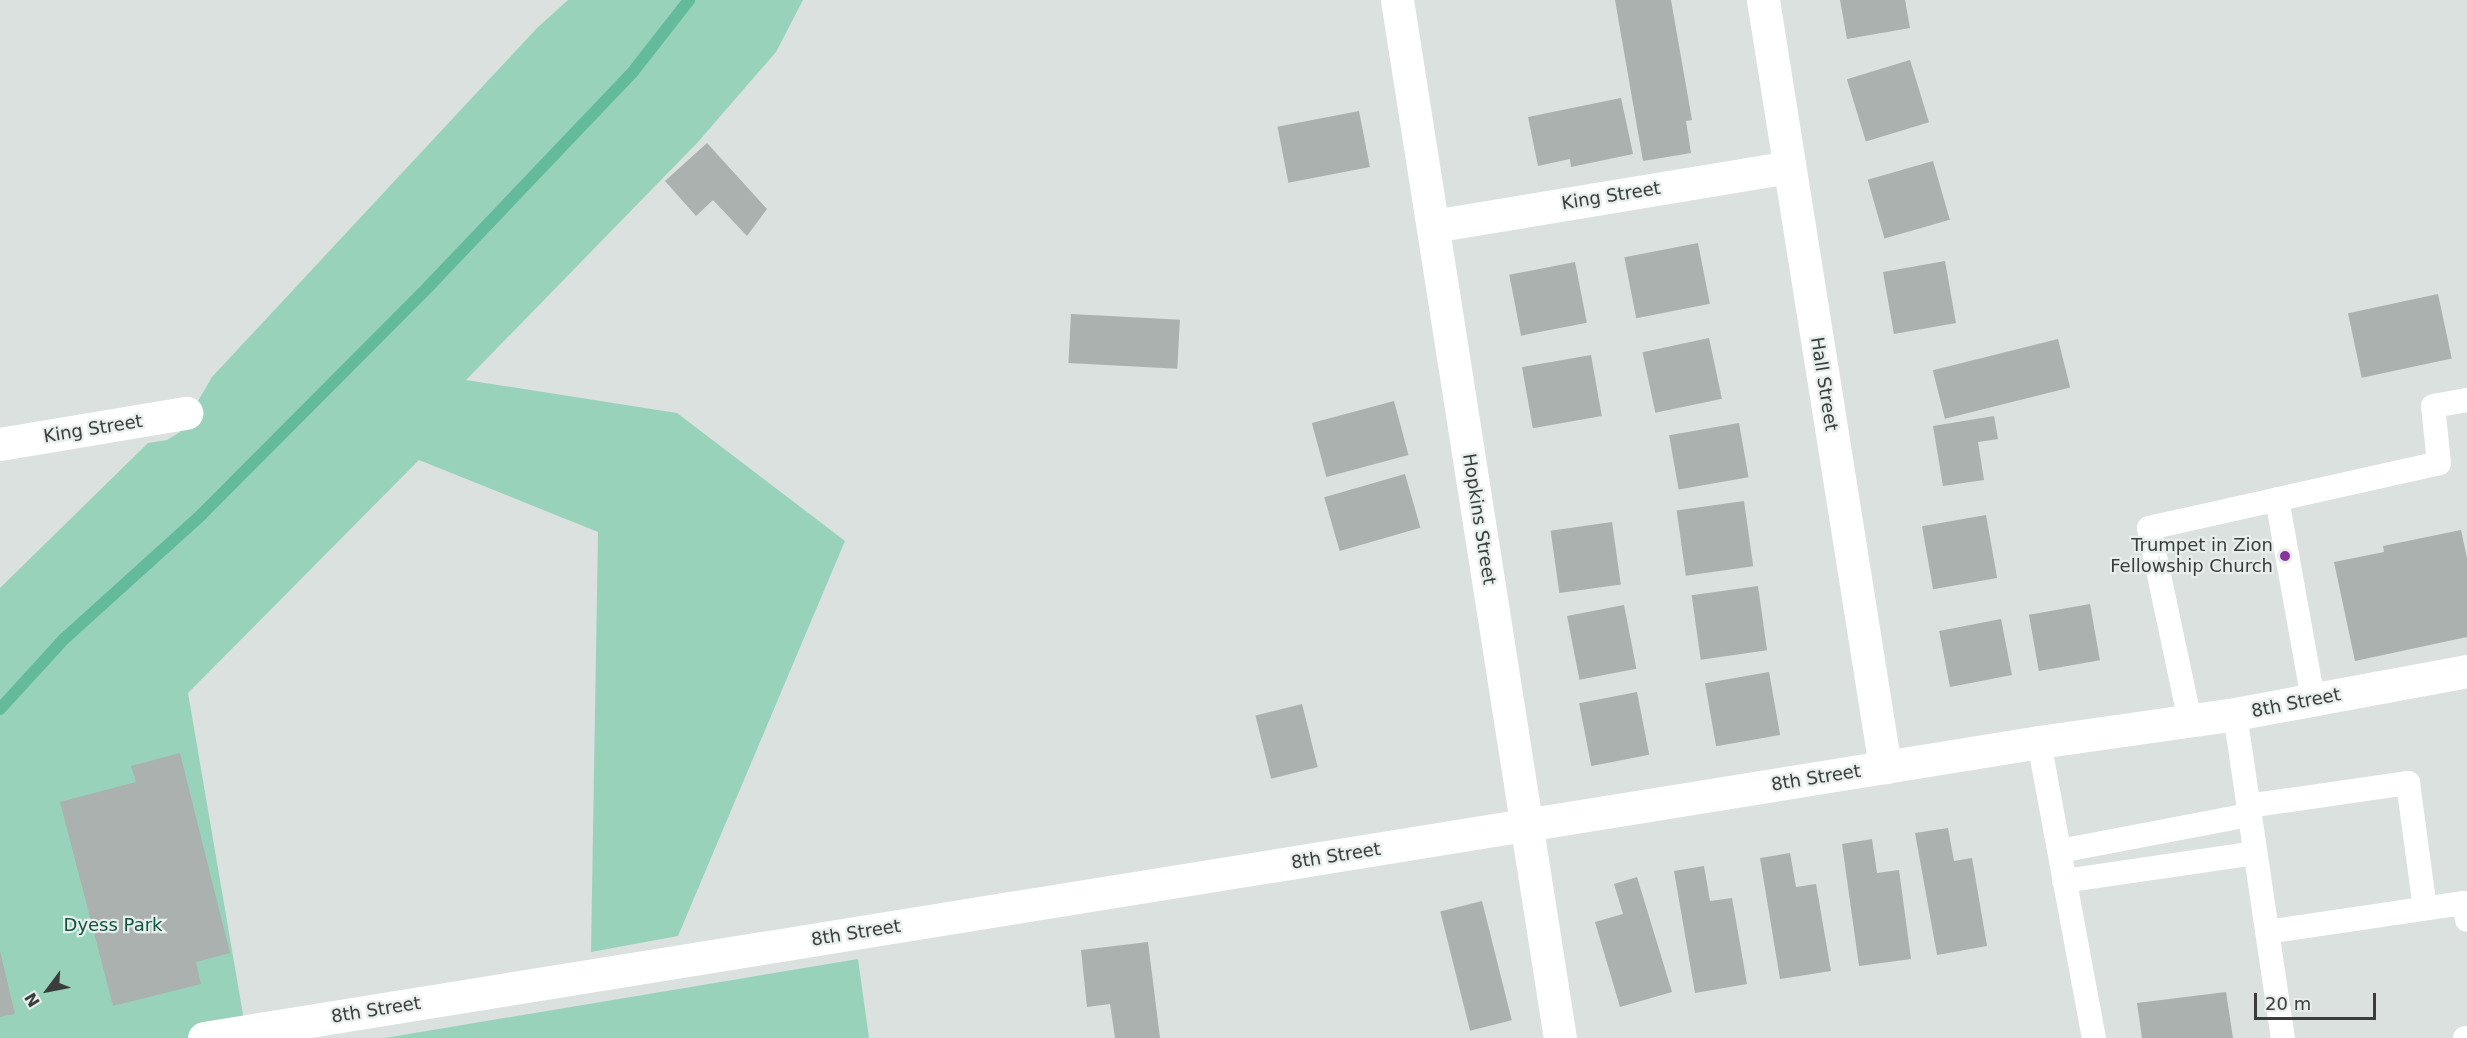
<!DOCTYPE html>
<style>
body{margin:0}
#map{position:relative;width:2467px;height:1038px;overflow:hidden;background:#dae1de;font-family:"DejaVu Sans",sans-serif}
div>[style]{position:absolute}
.green>*{inset:0;background:#99d2bb}
.stream>*{height:12px;margin:-6px;padding:0 6px;transform-origin:6px;border-radius:6px;background:#63bb9c}
.building>*{inset:0;background:#aab1ae;transform-origin:0 0}
.lane>*{height:24px;margin:-12px;padding:0 12px;transform-origin:12px;border-radius:12px;background:#fff}
.street>*{height:33px;margin:-16.5px;padding:0 16.5px;transform-origin:16.5px;border-radius:16.5px;background:#fff}
.secondary>*{height:33px;margin:-16.5px;padding:0 16.5px;transform-origin:16.5px;border-radius:16.5px;background:#fff}
.dots>*{width:16px;height:16px;translate:-50% -50%;box-sizing:border-box;border:3px solid #e7eeeb;border-radius:50%}
span{translate:-50% -50%;white-space:nowrap;text-align:center;line-height:1.15;-webkit-text-stroke:4.5px #e7eeeb;paint-order:stroke}
.street-label{font-size:18px;color:#3a3d3c}
.poi-label{font-size:18px;color:#3a3d3c}
.right{translate:-100% -50%;text-align:right}
.park-label{font-size:18px;color:#095540}
.north{position:absolute;left:18px;top:960px;width:60px;height:60px;-webkit-text-stroke:4px #e7eeeb;paint-order:stroke;rotate:238deg;font-size:16px;font-weight:700;line-height:24px;text-align:center;color:#3a3d3c}
.north::after{content:'';display:block;margin:auto;width:21px;height:27px;background:#3a3d3c;clip-path:polygon(50% 0,100% 100%,50% 72%,0 100%)}
.scale{position:absolute;left:2254px;top:993px;width:122px;height:27px;box-sizing:border-box;border:3px solid #3a3d3c;border-top:0;padding-left:8px;font-size:18px;line-height:21px;white-space:nowrap;color:#3a3d3c;-webkit-text-stroke:4px #e7eeeb;paint-order:stroke}
</style>
<div id="map">
<div class="green">
<i style="clip-path:polygon(568px 0,803px 0,776px 52px,698px 142px,466px 380px,677px 413px,845px 541px,678px 936px,591px 952px,598px 532px,419px 460px,188px 693px,247px 1038px,0 1038px,0 588px,148px 443px,167px 440px,180px 432px,212px 377px,537px 28px)"></i>
<i style="clip-path:polygon(858px 959px,869px 1038px,385px 1038px)"></i>
</div>
<div class="stream">
<i style="left:0;top:709px;width:95px;rotate:-47.6deg"></i>
<i style="left:64px;top:639px;width:185px;rotate:-42.1deg"></i>
<i style="left:201px;top:515px;width:323px;rotate:-45.1deg"></i>
<i style="left:429px;top:286px;width:294px;rotate:-46.4deg"></i>
<i style="left:632px;top:73px;width:93px;rotate:-52deg"></i>
</div>
<div class="building">
<i style="clip-path:polygon(1615px 0,1671px 0,1692px 120px,1686px 121px,1691px 153px,1643px 161px)"></i>
<i style="clip-path:polygon(1840px 0,1905px 0,1910px 28px,1847px 39px)"></i>
<i style="left:1910px;top:60px;width:65px;height:66px;rotate:73deg"></i>
<i style="clip-path:polygon(1621px 98px,1633px 154px,1571px 167px,1570px 159px,1538px 166px,1528px 117px)"></i>
<i style="left:1359px;top:111px;width:57px;height:83px;rotate:79deg"></i>
<i style="clip-path:polygon(707px 143px,767px 209px,747px 236px,713px 200px,696px 216px,665px 181px)"></i>
<i style="left:1933px;top:161px;width:61px;height:68px;rotate:74deg"></i>
<i style="left:1698px;top:243px;width:62px;height:75px;rotate:79deg"></i>
<i style="left:1945px;top:261px;width:63px;height:63px;rotate:80deg"></i>
<i style="left:1575px;top:262px;width:62px;height:67px;rotate:79deg"></i>
<i style="left:2438px;top:294px;width:66px;height:92px;rotate:78deg"></i>
<i style="left:1071px;top:314px;width:109px;height:49px;rotate:3deg"></i>
<i style="left:1709px;top:338px;width:62px;height:68px;rotate:78deg"></i>
<i style="left:2058px;top:339px;width:50px;height:129px;rotate:76deg"></i>
<i style="left:1591px;top:355px;width:62px;height:70px;rotate:80deg"></i>
<i style="left:1394px;top:401px;width:56px;height:85px;rotate:75deg"></i>
<i style="clip-path:polygon(1994px 416px,1998px 439px,1978px 442px,1984px 480px,1943px 486px,1933px 426px)"></i>
<i style="left:1739px;top:423px;width:55px;height:71px;rotate:80deg"></i>
<i style="left:1405px;top:474px;width:56px;height:84px;rotate:74deg"></i>
<i style="left:1744px;top:501px;width:66px;height:68px;rotate:82deg"></i>
<i style="left:1986px;top:515px;width:64px;height:65px;rotate:80deg"></i>
<i style="left:1612px;top:522px;width:63px;height:62px;rotate:82deg"></i>
<i style="clip-path:polygon(2461px 530px,2467px 558px,2467px 637px,2355px 661px,2334px 562px,2384px 552px,2383px 546px)"></i>
<i style="left:1758px;top:586px;width:65px;height:67px;rotate:82deg"></i>
<i style="left:2090px;top:604px;width:57px;height:62px;rotate:80deg"></i>
<i style="left:1624px;top:605px;width:65px;height:58px;rotate:79deg"></i>
<i style="left:2001px;top:619px;width:57px;height:63px;rotate:79deg"></i>
<i style="left:1769px;top:672px;width:64px;height:65px;rotate:80deg"></i>
<i style="left:1637px;top:692px;width:64px;height:59px;rotate:79deg"></i>
<i style="left:1302px;top:704px;width:65px;height:48px;rotate:76deg"></i>
<i style="clip-path:polygon(180px 753px,230px 953px,196px 962px,201px 984px,113px 1006px,60px 802px,136px 782px,131px 766px)"></i>
<i style="clip-path:polygon(1948px 828px,1954px 861px,1972px 858px,1987px 946px,1937px 955px,1915px 833px)"></i>
<i style="clip-path:polygon(1872px 839px,1877px 873px,1899px 870px,1911px 959px,1859px 966px,1842px 844px)"></i>
<i style="clip-path:polygon(1790px 853px,1796px 887px,1816px 884px,1831px 971px,1780px 979px,1760px 858px)"></i>
<i style="clip-path:polygon(1704px 866px,1710px 901px,1732px 898px,1747px 984px,1695px 993px,1674px 871px)"></i>
<i style="clip-path:polygon(1637px 877px,1672px 992px,1620px 1007px,1595px 922px,1623px 914px,1614px 884px)"></i>
<i style="left:1482px;top:901px;width:123px;height:43px;rotate:76deg"></i>
<i style="clip-path:polygon(1148px 942px,1160px 1038px,1115px 1038px,1110px 1004px,1087px 1007px,1081px 950px)"></i>
<i style="clip-path:polygon(0 951px,15px 1014px,0 1017px)"></i>
<i style="clip-path:polygon(2226px 992px,2233px 1038px,2142px 1038px,2137px 1003px)"></i>
</div>
<div class="lane">
<i style="left:2277px;top:499px;width:203px;rotate:79.8deg"></i>
<i style="left:2235px;top:714px;width:328px;rotate:81.6deg"></i>
<i style="left:2190px;top:721px;width:197px;rotate:-102deg"></i>
<i style="left:2149px;top:528px;width:297px;rotate:-12.6deg"></i>
<i style="left:2439px;top:463px;width:57px;rotate:-96deg"></i>
<i style="left:2433px;top:406px;width:35px;rotate:-10deg"></i>
<i style="left:2039px;top:742px;width:301px;rotate:79.5deg"></i>
<i style="left:2248px;top:806px;width:162px;rotate:-8.2deg"></i>
<i style="left:2408px;top:783px;width:126px;rotate:82.3deg"></i>
<i style="left:2060px;top:851px;width:192px;rotate:-10.8deg"></i>
<i style="left:2064px;top:881px;width:193px;rotate:-8.3deg"></i>
<i style="left:2267px;top:932px;width:199px;rotate:-8.4deg"></i>
<i style="left:2464px;top:903px;width:17px;rotate:80deg"></i>
<i style="left:2465px;top:1038px;width:2px"></i>
</div>
<div class="street">
<i style="left:1397px;top:0;width:1051px;rotate:81.08deg"></i>
<i style="left:1763px;top:0;width:777px;rotate:80.96deg"></i>
<i style="left:1433px;top:226px;width:361px;rotate:-9.4deg"></i>
<i style="left:0;top:444px;width:189px;rotate:-9.5deg"></i>
</div>
<div class="secondary">
<i style="left:204px;top:1038px;width:1859px;rotate:-9.16deg"></i>
<i style="left:2039px;top:742px;width:198px;rotate:-8.1deg"></i>
<i style="left:2235px;top:714px;width:236px;rotate:-10.5deg"></i>
</div>
<div class="dots">
<i style="left:2285px;top:556px;background:#8832a0"></i>
</div>
<div class="street-label">
<span style="left:1611px;top:196px;rotate:-9deg">King Street</span>
<span style="left:1824px;top:384px;rotate:81deg">Hall Street</span>
<span style="left:93px;top:429px;rotate:-9deg">King Street</span>
<span style="left:1479px;top:519px;rotate:81deg">Hopkins Street</span>
<span style="left:2296px;top:703px;rotate:-11deg">8th Street</span>
<span style="left:1816px;top:778px;rotate:-9deg">8th Street</span>
<span style="left:1336px;top:856px;rotate:-9deg">8th Street</span>
<span style="left:856px;top:933px;rotate:-9deg">8th Street</span>
<span style="left:376px;top:1010px;rotate:-9deg">8th Street</span>
</div>
<div class="poi-label">
<span class="right" style="left:2273px;top:556px">Trumpet in Zion<br>Fellowship Church</span>
</div>
<div class="park-label">
<span style="left:113px;top:925px">Dyess Park</span>
</div>
<div class="north">N</div>
<div class="scale">20 m</div>
</div>
